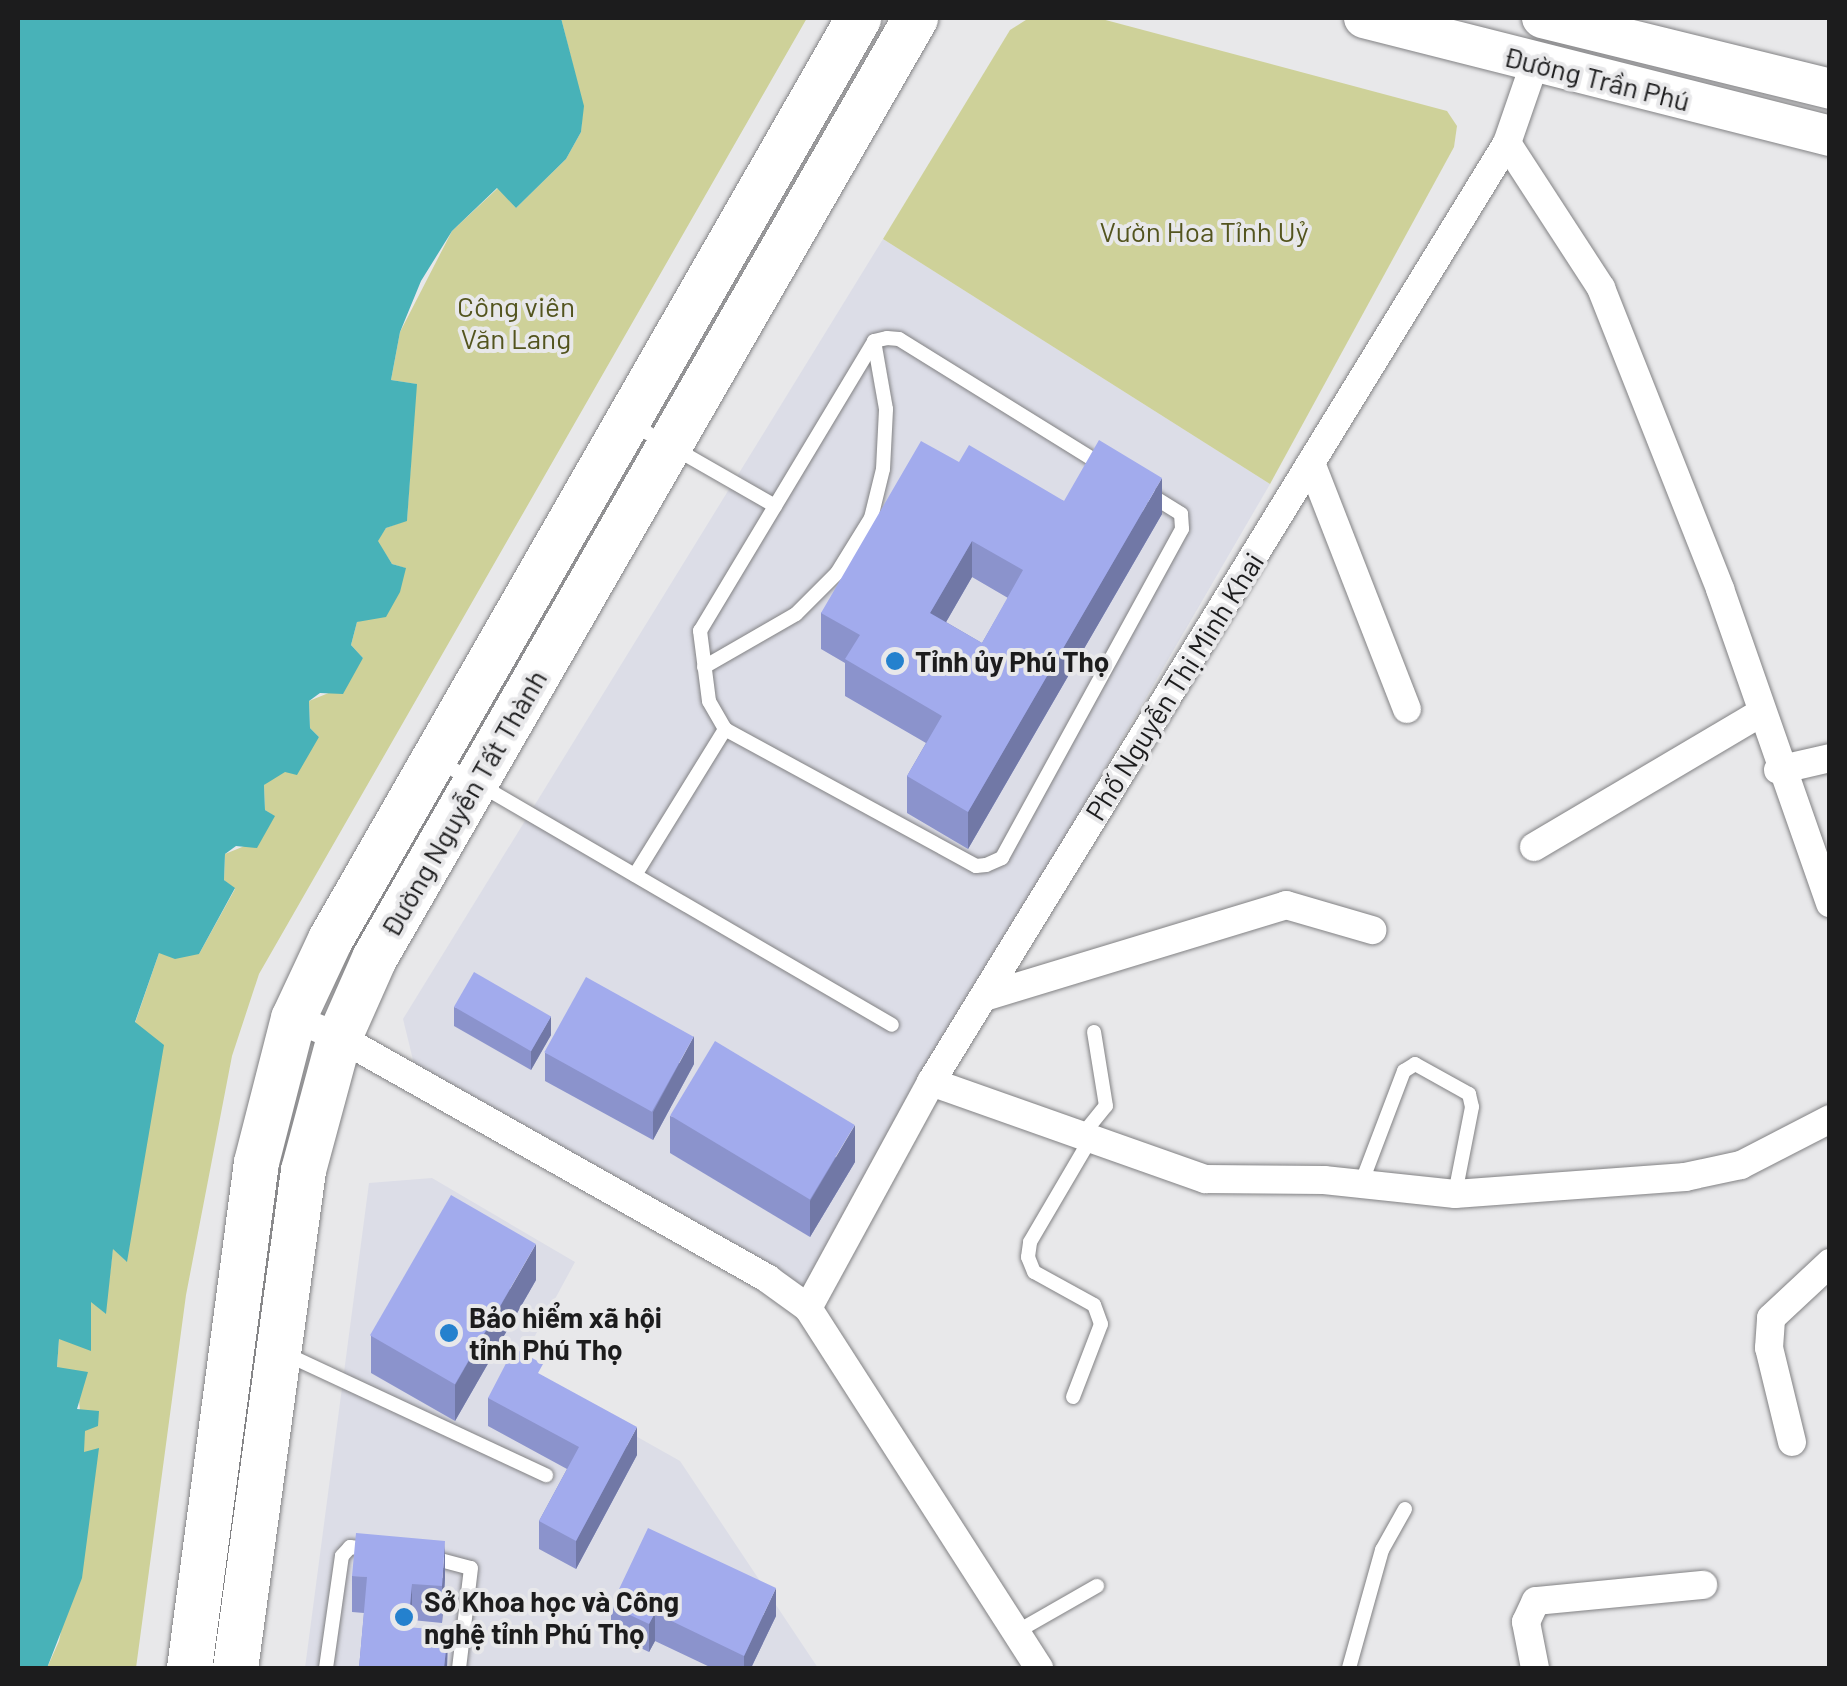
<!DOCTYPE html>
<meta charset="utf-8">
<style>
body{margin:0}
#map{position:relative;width:1847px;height:1686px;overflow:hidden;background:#e8e8ea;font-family:Barlow,sans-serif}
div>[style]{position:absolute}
.built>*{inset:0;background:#dcdde7}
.green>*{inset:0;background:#ced199}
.water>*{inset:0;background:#48b2b8}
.roads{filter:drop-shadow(0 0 2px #828284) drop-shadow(0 0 2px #828284)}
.lane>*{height:14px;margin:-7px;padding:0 7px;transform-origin:7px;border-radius:7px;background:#fff}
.street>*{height:28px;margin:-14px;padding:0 14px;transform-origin:14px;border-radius:14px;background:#fff}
.secondary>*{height:40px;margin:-20px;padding:0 20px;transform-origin:20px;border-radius:20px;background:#fff}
.primary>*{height:45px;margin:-22.5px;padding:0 22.5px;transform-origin:22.5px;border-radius:22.5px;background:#fff}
.wall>*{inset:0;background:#8b93cc}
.shaded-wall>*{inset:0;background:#7178a6}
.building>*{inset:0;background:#a2abed;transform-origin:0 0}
.dots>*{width:28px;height:28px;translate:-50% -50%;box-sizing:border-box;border:5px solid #e8e8ea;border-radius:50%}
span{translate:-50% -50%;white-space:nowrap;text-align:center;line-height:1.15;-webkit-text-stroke:8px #e8e8ea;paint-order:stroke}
.street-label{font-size:28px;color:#1c1c1d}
.park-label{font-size:28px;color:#53541e}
.poi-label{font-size:28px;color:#1c1c1d;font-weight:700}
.left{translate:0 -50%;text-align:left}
.frame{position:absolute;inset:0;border:20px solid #1c1c1d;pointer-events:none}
</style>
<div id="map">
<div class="built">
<i style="clip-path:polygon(883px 239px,1270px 484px,803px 1288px,414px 1064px,403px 1019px)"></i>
<i style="clip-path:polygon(432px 1178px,575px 1262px,517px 1369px,680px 1461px,818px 1668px,305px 1668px,369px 1183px)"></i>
</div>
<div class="green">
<i style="clip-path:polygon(561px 18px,807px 18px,259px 974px,232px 1056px,186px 1295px,136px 1668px,47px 1668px,59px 1641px,98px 1449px,84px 1453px,78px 1390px,57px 1367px,59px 1338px,88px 1327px,91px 1301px,105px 1313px,113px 1248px,126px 1261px,135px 1023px,159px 953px,199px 954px,235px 889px,224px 880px,225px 854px,247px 845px,274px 816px,265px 810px,264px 785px,319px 737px,310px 728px,309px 701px,331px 692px,363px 658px,351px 645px,357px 622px,378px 614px,405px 568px,392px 564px,377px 541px,386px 528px,407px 520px,416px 384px,391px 380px,400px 332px,452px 231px,498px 188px,516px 208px,566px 159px,581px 132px,583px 106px)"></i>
<i style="clip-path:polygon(1029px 18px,1098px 18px,1447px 111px,1457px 126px,1454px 147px,1270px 484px,883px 239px,1010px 30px)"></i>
</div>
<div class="water">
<i style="clip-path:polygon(18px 18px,561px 18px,584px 106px,581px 132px,566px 159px,516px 208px,497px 188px,452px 231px,421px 281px,400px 332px,391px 380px,417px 384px,407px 521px,386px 528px,378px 541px,392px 564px,406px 568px,400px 592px,386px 617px,357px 622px,351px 645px,363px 658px,343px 694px,320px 693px,309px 701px,310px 728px,319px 737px,297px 775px,285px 772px,264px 785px,265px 810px,275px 816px,257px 848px,236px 846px,225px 854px,224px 880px,235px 888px,199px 954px,175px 959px,159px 953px,135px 1022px,164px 1045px,127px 1262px,113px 1249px,106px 1314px,91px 1302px,91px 1351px,59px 1339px,57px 1367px,88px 1372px,77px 1409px,99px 1411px,98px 1426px,85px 1431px,84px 1452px,99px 1448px,82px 1578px,47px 1668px,18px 1668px)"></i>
</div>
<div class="roads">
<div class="lane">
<i style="left:887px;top:338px;width:12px;rotate:5deg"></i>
<i style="left:899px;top:339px;width:332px;rotate:31.8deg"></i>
<i style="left:1181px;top:514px;width:15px;rotate:86deg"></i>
<i style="left:1182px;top:529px;width:375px;rotate:118.7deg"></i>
<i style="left:1002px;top:858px;width:17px;rotate:156deg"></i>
<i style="left:986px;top:865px;width:10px;rotate:174deg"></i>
<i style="left:976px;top:866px;width:286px;rotate:-151.4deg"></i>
<i style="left:725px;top:729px;width:32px;rotate:-120deg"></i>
<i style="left:709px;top:701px;width:71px;rotate:-97.3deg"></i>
<i style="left:700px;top:631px;width:338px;rotate:-59deg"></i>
<i style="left:874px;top:341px;width:13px;rotate:-13deg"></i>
<i style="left:632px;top:424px;width:165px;rotate:29.8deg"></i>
<i style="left:704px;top:667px;width:106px;rotate:-29.9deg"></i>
<i style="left:796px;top:614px;width:58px;rotate:-45deg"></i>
<i style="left:837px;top:573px;width:65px;rotate:-58.3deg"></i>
<i style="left:871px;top:518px;width:50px;rotate:-76.2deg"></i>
<i style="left:883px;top:469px;width:60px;rotate:-87.1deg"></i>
<i style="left:886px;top:409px;width:69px;rotate:-100deg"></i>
<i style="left:439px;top:761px;width:524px;rotate:30.23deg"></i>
<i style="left:635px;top:875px;width:172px;rotate:-58.3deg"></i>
<i style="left:1083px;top:1134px;width:36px;rotate:-51deg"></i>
<i style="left:1106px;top:1106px;width:75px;rotate:-99.2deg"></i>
<i style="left:1361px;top:1184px;width:121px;rotate:-69.2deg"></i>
<i style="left:1404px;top:1071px;width:13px;rotate:-32deg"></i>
<i style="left:1415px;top:1064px;width:62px;rotate:29.1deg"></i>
<i style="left:1469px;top:1094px;width:13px;rotate:77deg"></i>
<i style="left:1472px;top:1107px;width:89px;rotate:101.1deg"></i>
<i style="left:286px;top:1354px;width:287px;rotate:25deg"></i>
<i style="left:1073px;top:1397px;width:78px;rotate:-69deg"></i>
<i style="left:1101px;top:1324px;width:20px;rotate:-110deg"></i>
<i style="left:1094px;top:1305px;width:68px;rotate:-151.2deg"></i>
<i style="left:1034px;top:1272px;width:16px;rotate:-112deg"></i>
<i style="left:1028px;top:1257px;width:15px;rotate:-82deg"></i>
<i style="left:1030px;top:1242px;width:121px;rotate:-59.6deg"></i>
<i style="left:429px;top:1557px;width:43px;rotate:14.7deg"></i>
<i style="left:471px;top:1568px;width:101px;rotate:96.8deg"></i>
<i style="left:1018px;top:1631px;width:91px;rotate:-29.7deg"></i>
<i style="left:326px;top:1668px;width:113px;rotate:-81.9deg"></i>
<i style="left:342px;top:1556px;width:12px;rotate:-48deg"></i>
<i style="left:350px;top:1547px;width:23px;rotate:7deg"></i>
<i style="left:1349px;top:1668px;width:123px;rotate:-74.4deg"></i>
<i style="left:1382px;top:1550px;width:47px;rotate:-60.7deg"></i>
</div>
<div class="street">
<i style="left:1507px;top:143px;width:173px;rotate:57deg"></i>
<i style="left:1601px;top:288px;width:324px;rotate:68.4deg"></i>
<i style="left:1720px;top:589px;width:333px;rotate:70.7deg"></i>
<i style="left:1311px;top:463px;width:264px;rotate:68.7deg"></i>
<i style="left:1778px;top:770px;width:53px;rotate:-13deg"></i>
<i style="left:1534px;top:847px;width:264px;rotate:-30.6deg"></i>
<i style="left:984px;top:997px;width:316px;rotate:-16.9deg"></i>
<i style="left:1286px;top:905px;width:90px;rotate:16.2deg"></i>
<i style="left:293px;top:1018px;width:50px;rotate:22.4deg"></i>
<i style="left:339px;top:1037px;width:493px;rotate:29.4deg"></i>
<i style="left:768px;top:1279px;width:49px;rotate:35.9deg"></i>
<i style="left:808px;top:1308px;width:428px;rotate:57.3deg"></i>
<i style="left:931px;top:1082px;width:291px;rotate:19.5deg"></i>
<i style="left:1205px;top:1179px;width:119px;rotate:0.5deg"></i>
<i style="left:1324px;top:1180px;width:132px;rotate:6.1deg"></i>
<i style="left:1455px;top:1194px;width:231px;rotate:-4.2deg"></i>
<i style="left:1685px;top:1177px;width:57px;rotate:-12.1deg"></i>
<i style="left:1741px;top:1165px;width:100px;rotate:-27.3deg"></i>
<i style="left:808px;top:1308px;width:257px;rotate:-61.4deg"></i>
<i style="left:931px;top:1082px;width:1102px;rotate:-58.47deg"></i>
<i style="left:1507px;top:143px;width:86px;rotate:-70.9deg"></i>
<i style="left:1792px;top:1442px;width:97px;rotate:-103.7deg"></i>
<i style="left:1769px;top:1348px;width:30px;rotate:-86deg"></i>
<i style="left:1771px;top:1318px;width:81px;rotate:-43deg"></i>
<i style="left:1535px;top:1668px;width:47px;rotate:-101.1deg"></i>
<i style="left:1526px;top:1622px;width:23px;rotate:-65deg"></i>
<i style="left:1536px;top:1601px;width:168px;rotate:-5.5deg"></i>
</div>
<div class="secondary">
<i style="left:1364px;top:18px;width:481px;rotate:14.2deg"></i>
<i style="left:1542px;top:18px;width:297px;rotate:13.8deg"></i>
</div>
<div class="primary">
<i style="left:189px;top:1668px;width:510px;rotate:-82.46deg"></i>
<i style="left:256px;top:1162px;width:149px;rotate:-75.6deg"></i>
<i style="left:293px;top:1018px;width:87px;rotate:-64.9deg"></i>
<i style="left:330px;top:939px;width:1062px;rotate:-60.17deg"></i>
<i style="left:235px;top:1668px;width:503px;rotate:-82.22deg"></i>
<i style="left:303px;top:1170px;width:138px;rotate:-74.9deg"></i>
<i style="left:339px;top:1037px;width:86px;rotate:-66.1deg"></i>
<i style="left:374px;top:958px;width:1085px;rotate:-60.08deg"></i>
</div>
</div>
<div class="wall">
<i style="clip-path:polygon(evenodd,959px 462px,1064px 501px,1162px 514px,968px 849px,907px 813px,907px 776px,926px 743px,845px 696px,845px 663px,821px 649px,821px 613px,959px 462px,972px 577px,1008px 598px,982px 643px,946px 622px,972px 577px)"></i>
<i style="clip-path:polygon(454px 1007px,551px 1035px,531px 1070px,454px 1026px)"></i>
<i style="clip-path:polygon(545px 1053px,694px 1064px,653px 1140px,545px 1081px)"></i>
<i style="clip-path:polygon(670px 1116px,855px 1162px,810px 1237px,670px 1153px)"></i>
<i style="clip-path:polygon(536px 1280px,455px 1421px,371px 1373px,371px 1336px)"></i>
<i style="clip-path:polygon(543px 1376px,637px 1455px,576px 1569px,539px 1549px,539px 1521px,567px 1469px,488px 1426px,488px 1398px)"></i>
<i style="clip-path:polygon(352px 1576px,445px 1578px,442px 1623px,412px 1620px,412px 1628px,448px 1631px,447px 1668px,359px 1668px,364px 1613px,352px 1612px)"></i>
<i style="clip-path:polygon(611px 1606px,776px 1616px,751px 1668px,712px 1668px,655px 1641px,649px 1652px,611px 1634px)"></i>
</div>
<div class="shaded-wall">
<i style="clip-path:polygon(1162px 478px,1162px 514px,968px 849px,968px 812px)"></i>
<i style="clip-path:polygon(972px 541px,972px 577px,930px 650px,930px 613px)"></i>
<i style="clip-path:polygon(551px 1016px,551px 1035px,531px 1070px,531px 1051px)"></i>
<i style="clip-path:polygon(694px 1036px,694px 1064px,653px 1140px,653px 1112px)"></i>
<i style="clip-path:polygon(855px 1125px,855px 1162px,810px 1237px,810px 1201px)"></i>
<i style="clip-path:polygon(536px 1244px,536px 1280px,455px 1421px,455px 1385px)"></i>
<i style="clip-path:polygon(637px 1427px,637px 1455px,576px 1569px,576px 1541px)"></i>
<i style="clip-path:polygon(445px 1541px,445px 1578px,442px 1623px,442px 1586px)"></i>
<i style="clip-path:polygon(412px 1584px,412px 1620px,408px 1664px,408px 1627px)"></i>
<i style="clip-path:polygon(776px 1588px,776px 1616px,751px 1668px,744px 1668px,744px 1656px)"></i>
<i style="clip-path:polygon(655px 1613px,655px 1641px,649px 1652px,649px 1624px)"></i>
<i style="clip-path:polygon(448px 1631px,447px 1668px,444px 1668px)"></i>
</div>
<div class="building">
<i style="clip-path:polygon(evenodd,1099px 440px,1162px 478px,968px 812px,907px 776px,942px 716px,845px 659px,860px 635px,821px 613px,921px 441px,959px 462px,969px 445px,1064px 501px,1099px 440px,972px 541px,1023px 570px,982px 643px,930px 613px,972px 541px)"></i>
<i style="left:474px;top:972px;width:89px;height:40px;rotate:30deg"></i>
<i style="left:586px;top:977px;width:123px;height:86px;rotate:29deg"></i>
<i style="left:715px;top:1041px;width:163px;height:87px;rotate:31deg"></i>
<i style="left:451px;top:1195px;width:98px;height:162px;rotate:30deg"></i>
<i style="clip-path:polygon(514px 1348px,543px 1364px,538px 1373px,637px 1427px,576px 1541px,539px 1521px,579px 1447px,488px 1398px)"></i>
<i style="clip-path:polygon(648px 1528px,776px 1588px,744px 1656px,655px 1613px,649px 1624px,611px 1606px)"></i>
<i style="clip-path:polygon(356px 1533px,445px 1541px,442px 1586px,412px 1584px,408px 1627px,448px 1631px,444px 1668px,359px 1668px,367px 1577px,352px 1576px)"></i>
</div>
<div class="dots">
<i style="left:895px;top:661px;background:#2481ce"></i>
<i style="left:449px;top:1333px;background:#2481ce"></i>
<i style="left:404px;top:1617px;background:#2481ce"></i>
</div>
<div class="street-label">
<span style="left:1597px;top:78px;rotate:14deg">Đường Trần Phú</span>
<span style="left:1174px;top:686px;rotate:-58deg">Phố Nguyễn Thị Minh Khai</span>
<span style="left:463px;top:803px;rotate:-60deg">Đường Nguyễn Tất Thành</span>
</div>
<div class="park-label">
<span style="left:1204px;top:231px">Vườn Hoa Tỉnh Uỷ</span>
<span style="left:516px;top:322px">Công viên<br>Văn Lang</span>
</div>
<div class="poi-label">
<span class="left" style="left:915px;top:661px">Tỉnh ủy Phú Thọ</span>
<span class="left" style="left:469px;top:1333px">Bảo hiểm xã hội<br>tỉnh Phú Thọ</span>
<span class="left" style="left:424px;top:1617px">Sở Khoa học và Công<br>nghệ tỉnh Phú Thọ</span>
</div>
<div class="frame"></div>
</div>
